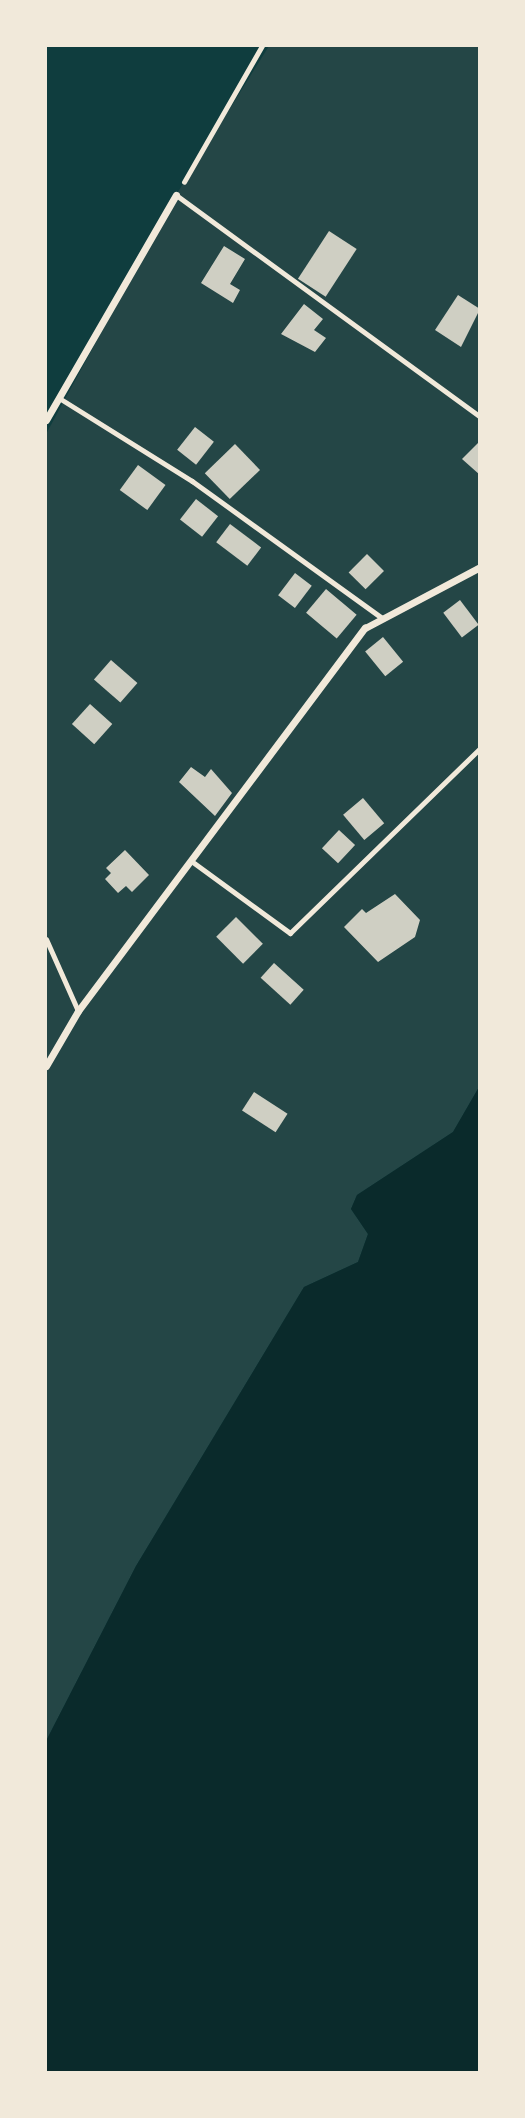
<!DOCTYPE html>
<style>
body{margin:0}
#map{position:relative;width:525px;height:2118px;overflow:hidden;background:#0f3d3e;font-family:Ubuntu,sans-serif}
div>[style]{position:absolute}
.green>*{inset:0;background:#244646}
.water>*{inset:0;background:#0a2a2b}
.building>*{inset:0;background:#cfcfc3;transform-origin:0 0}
.path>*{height:4.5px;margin:-2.25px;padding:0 2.25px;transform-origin:2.25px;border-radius:2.25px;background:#f1e9da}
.service>*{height:5px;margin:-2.5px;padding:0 2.5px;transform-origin:2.5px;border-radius:2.5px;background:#f1e9da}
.minor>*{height:7px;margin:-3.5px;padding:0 3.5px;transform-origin:3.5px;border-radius:3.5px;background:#f1e9da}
span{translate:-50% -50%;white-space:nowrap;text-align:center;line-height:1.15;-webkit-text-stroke:5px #f1e9da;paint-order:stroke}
.frame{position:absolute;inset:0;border:47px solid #f1e9da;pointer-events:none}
</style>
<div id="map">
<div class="green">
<i style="clip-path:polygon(269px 46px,479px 46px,479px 1087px,453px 1132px,357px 1195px,351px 1209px,368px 1234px,358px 1262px,304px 1287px,136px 1566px,46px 1741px,46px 434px,176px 195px)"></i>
</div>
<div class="water">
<i style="clip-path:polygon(479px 1087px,479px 2072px,46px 2072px,46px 1741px,136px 1566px,304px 1287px,358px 1262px,368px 1234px,351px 1209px,357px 1195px,453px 1132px)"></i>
</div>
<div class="building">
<i style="left:329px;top:231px;width:33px;height:57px;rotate:33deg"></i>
<i style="clip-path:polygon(224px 246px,245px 259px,230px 284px,240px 290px,233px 303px,201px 283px)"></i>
<i style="clip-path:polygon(458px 295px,480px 309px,461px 347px,435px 330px)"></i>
<i style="clip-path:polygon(304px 304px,323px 319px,314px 330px,326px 338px,315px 352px,281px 334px)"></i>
<i style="left:195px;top:427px;width:24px;height:29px;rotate:38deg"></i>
<i style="clip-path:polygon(480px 441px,480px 475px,462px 459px)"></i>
<i style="left:235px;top:444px;width:36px;height:42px;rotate:46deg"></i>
<i style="left:138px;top:465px;width:34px;height:31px;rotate:36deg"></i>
<i style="left:196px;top:499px;width:28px;height:26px;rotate:38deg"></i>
<i style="left:230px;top:524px;width:39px;height:23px;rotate:37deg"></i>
<i style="left:367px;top:554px;width:24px;height:26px;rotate:45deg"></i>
<i style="left:295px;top:573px;width:21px;height:28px;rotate:37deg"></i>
<i style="left:326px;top:589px;width:40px;height:31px;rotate:40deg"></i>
<i style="left:460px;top:600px;width:31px;height:21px;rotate:53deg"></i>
<i style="left:383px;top:637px;width:32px;height:23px;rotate:51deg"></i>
<i style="left:111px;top:660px;width:35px;height:26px;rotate:41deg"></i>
<i style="left:90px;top:704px;width:30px;height:27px;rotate:42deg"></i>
<i style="clip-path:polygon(191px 767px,205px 777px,211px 769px,232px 793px,215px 816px,179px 782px)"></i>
<i style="left:363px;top:798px;width:33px;height:26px;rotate:50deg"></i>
<i style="left:339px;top:830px;width:22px;height:25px;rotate:43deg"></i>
<i style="clip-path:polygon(125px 850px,149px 875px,132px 892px,126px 886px,118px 893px,105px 879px,111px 873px,106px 868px)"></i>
<i style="clip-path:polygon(395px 894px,420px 920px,415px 937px,378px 962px,344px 927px,362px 909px,366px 913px)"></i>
<i style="left:236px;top:917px;width:38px;height:28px;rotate:45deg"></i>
<i style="left:274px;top:963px;width:40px;height:20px;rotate:42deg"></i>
<i style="left:254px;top:1092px;width:40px;height:22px;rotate:33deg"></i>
</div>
<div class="path">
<i style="left:184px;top:182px;width:157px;rotate:-60.2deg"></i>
</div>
<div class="service">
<i style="left:176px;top:195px;width:376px;rotate:36.1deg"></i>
<i style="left:59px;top:398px;width:157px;rotate:32deg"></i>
<i style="left:192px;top:481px;width:234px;rotate:35.8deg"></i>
<i style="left:194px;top:863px;width:119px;rotate:36.1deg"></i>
<i style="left:290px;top:933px;width:265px;rotate:-44.2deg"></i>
<i style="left:46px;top:939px;width:79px;rotate:66deg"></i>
</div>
<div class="minor">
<i style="left:46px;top:420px;width:260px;rotate:-60deg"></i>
<i style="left:46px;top:1066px;width:64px;rotate:-59.8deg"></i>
<i style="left:78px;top:1011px;width:479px;rotate:-53.2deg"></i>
<i style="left:365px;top:628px;width:130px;rotate:-27.9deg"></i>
</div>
<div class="frame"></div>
</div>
